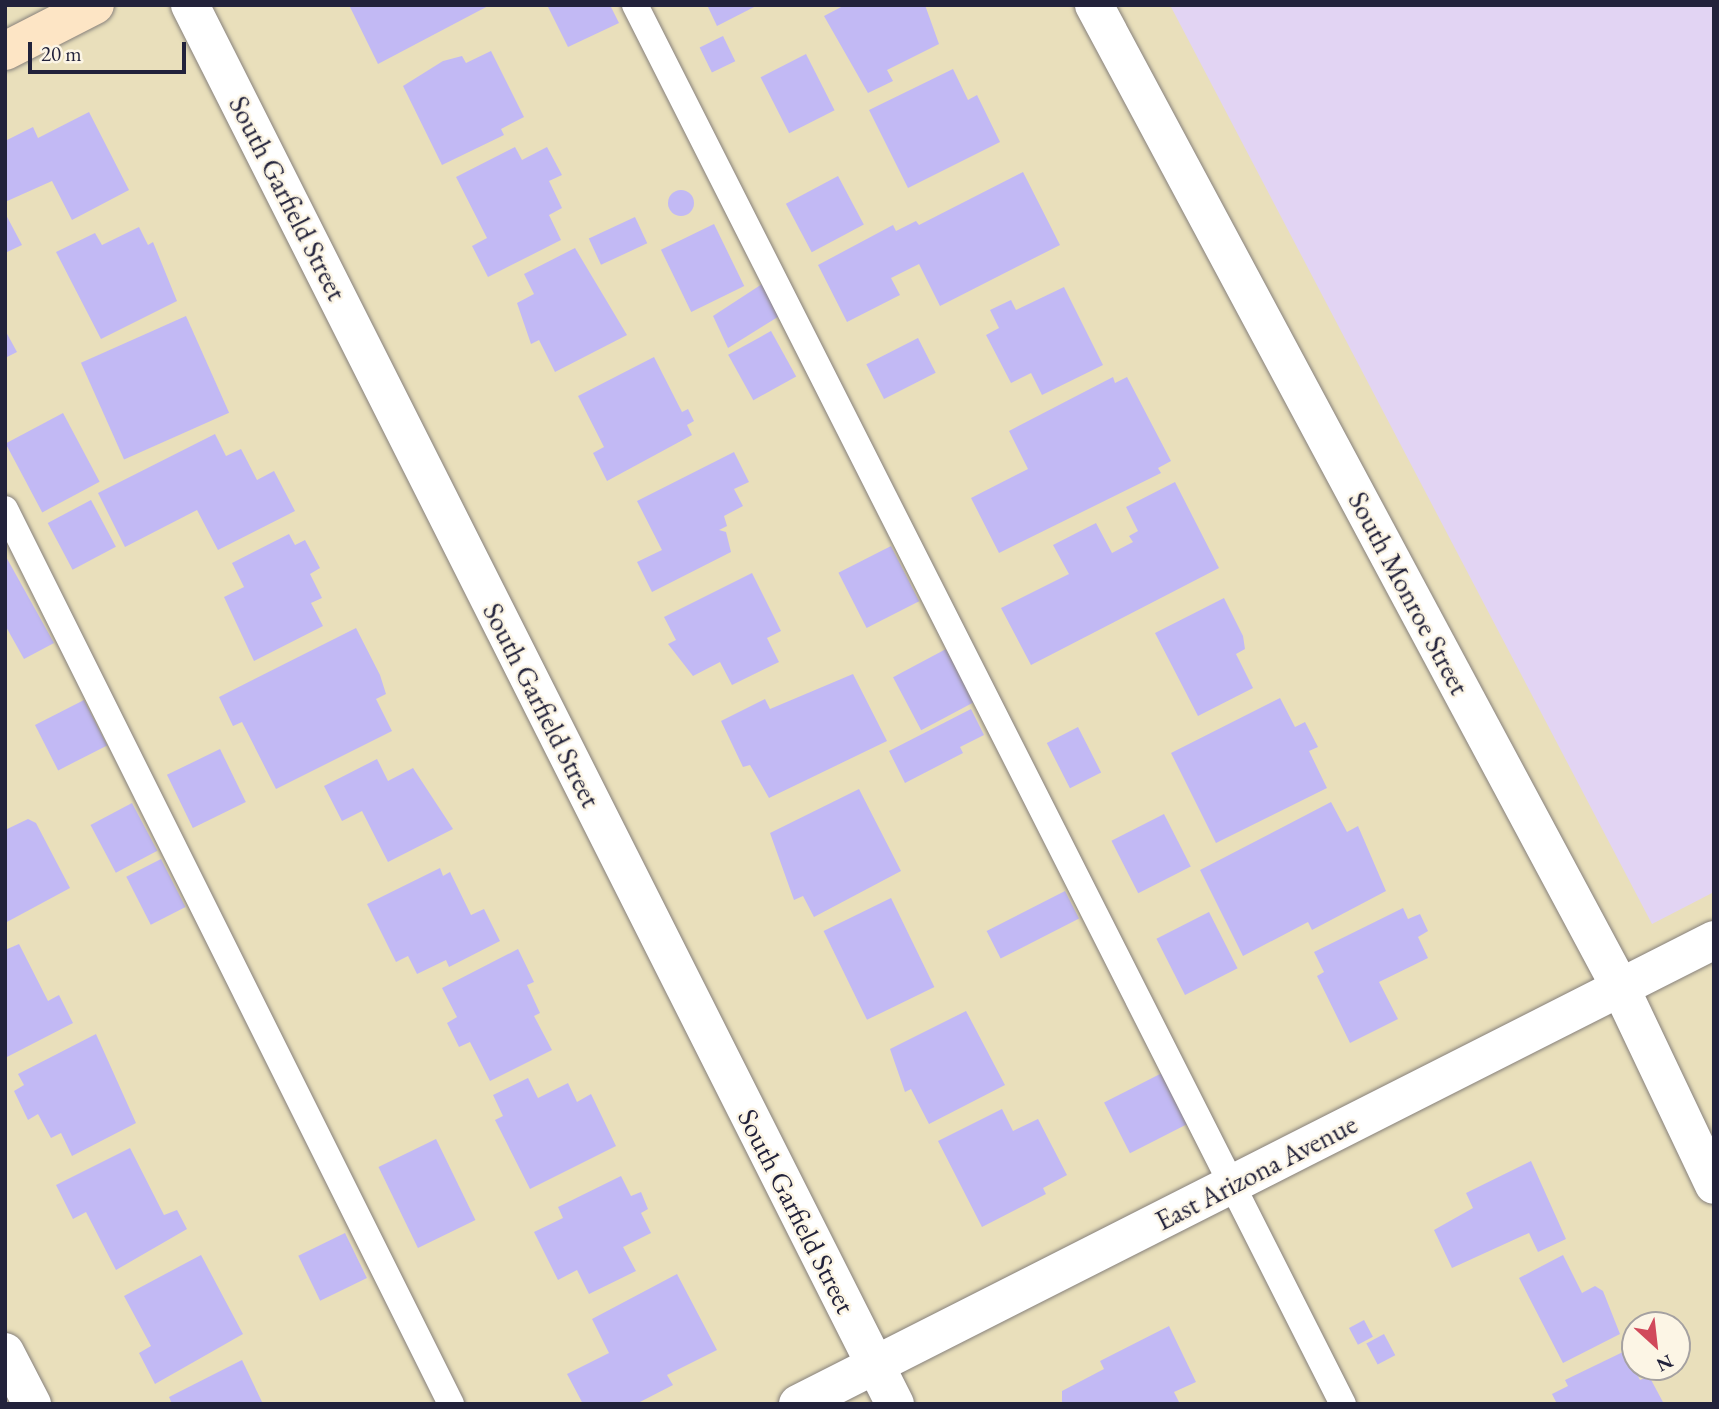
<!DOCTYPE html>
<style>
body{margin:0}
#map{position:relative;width:1719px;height:1409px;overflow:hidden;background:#e9dfbb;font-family:"EB Garamond",serif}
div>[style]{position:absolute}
.built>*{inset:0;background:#e2d4f3}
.building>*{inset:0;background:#c2b9f4;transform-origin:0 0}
.round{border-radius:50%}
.roads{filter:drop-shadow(0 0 2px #86807b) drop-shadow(0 0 2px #86807b)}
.lane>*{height:26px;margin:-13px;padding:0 13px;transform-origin:13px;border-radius:13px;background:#fff}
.street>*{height:38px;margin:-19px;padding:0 19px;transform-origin:19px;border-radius:19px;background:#fff}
.secondary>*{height:38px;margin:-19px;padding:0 19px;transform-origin:19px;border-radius:19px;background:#fde5c5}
span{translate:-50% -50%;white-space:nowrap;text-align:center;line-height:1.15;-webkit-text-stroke:5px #fcf5e5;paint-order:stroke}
.street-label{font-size:28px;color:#22223b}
.frame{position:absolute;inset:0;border:7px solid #22223b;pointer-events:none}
.north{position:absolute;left:1621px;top:1311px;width:70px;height:70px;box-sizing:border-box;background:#fcf5e5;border:2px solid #a5a1a1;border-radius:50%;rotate:153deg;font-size:19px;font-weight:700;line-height:28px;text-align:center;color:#22223b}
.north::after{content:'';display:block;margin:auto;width:24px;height:32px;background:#d1495b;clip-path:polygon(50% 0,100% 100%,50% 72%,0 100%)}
.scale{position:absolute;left:28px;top:42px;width:158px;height:32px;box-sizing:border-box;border:4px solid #22223b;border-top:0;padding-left:9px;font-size:21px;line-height:24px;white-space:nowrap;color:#22223b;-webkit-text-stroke:5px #fcf5e5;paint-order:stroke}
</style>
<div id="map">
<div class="built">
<i style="clip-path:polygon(1170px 5px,1714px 5px,1714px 892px,1652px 924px)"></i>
</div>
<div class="building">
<i style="clip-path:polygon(349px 5px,490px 5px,378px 64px)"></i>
<i style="clip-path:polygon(547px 5px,610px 5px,619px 23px,568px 47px)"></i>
<i style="clip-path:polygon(707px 5px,758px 5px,717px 26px)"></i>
<i style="clip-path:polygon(845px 5px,925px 5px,939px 44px,887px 70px,893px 81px,868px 93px,824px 16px)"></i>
<i style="left:723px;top:36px;width:28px;height:26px;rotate:64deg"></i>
<i style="clip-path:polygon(491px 51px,524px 117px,501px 129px,504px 135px,442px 165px,403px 86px,443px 61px,462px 56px,466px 63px)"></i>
<i style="left:806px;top:54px;width:63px;height:51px;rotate:63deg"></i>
<i style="clip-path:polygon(953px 69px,968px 100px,977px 95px,1000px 142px,908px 188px,869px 110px)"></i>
<i style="clip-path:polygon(89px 112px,129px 190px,72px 220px,52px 181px,5px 202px,5px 141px,33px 127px,38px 138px)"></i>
<i style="clip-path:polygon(515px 147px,522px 160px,547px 147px,562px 175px,549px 181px,562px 208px,549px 215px,561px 240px,488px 277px,472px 246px,487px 238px,456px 177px)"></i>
<i style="clip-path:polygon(1023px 172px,1060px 245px,940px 306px,919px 264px,891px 278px,900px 295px,847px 322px,818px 265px,893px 225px,896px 231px,916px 221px,919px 225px)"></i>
<i style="left:838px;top:176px;width:55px;height:59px;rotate:62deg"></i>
<i class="round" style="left:668px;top:190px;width:26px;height:26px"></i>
<i style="clip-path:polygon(5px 213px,22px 245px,5px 253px)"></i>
<i style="left:635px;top:217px;width:29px;height:51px;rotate:65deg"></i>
<i style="left:714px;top:224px;width:69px;height:59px;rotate:64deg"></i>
<i style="clip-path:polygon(139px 227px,148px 245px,153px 242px,177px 301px,101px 339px,56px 252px,95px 233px,102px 245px)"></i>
<i style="clip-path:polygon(575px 248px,627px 335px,555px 372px,539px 340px,531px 344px,517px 303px,534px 294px,524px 274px)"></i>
<i style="clip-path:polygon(765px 282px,781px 315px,728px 348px,713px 316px)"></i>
<i style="clip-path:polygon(1064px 287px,1103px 365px,1042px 395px,1031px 373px,1011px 383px,986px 335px,999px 328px,990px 310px,1011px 300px,1016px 310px)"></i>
<i style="left:186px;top:316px;width:106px;height:115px;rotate:66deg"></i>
<i style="clip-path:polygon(5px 330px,17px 352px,5px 358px)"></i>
<i style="left:771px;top:331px;width:52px;height:49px;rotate:61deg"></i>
<i style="left:918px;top:338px;width:39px;height:58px;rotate:63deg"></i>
<i style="clip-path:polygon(654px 357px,682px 412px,688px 409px,694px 421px,687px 425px,692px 435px,607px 481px,593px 453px,604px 447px,578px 396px)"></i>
<i style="clip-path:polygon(1113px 377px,1115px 383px,1127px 377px,1171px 461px,1158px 468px,1161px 473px,999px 553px,971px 498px,1028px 469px,1009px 431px)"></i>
<i style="left:63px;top:413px;width:78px;height:65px;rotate:62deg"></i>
<i style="clip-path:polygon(215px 434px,226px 456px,241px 449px,257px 480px,274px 471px,295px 511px,218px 550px,197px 510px,125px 547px,98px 493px)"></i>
<i style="clip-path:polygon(734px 452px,749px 482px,734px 489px,743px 506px,724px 516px,727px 526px,719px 530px,726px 532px,731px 552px,652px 592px,637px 562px,662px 550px,637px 501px)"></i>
<i style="clip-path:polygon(1175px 482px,1219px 568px,1031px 665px,1001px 608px,1069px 574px,1053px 545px,1096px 523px,1112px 553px,1133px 542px,1129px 536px,1138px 531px,1126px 507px)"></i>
<i style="left:91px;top:500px;width:53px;height:49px;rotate:62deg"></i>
<i style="clip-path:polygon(289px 534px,295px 545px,305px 540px,320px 568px,310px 574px,322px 598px,311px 603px,323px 626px,254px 661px,224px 597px,244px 587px,232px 563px)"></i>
<i style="left:891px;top:546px;width:62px;height:59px;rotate:63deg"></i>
<i style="clip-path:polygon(5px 555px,54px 643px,24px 659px,5px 625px)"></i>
<i style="clip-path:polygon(752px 573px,781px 631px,767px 638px,779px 662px,732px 685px,720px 662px,693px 676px,668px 644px,676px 640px,664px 617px)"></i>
<i style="clip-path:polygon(1224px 598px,1243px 636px,1245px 649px,1236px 654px,1253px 688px,1198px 716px,1155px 633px)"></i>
<i style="clip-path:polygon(356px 628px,380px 675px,386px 694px,376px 699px,392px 731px,276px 789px,242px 722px,233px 726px,219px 697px)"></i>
<i style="left:946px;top:649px;width:60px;height:60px;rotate:62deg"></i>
<i style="clip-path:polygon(853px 674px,887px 741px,769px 798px,750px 765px,743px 767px,721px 721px,765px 699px,770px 709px)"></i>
<i style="clip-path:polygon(1280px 698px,1295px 727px,1305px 722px,1318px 747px,1309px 751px,1327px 788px,1216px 843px,1171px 753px)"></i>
<i style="left:84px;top:700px;width:51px;height:55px;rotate:63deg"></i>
<i style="clip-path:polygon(971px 709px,984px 735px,960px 747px,963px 753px,905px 783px,889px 751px)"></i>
<i style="left:1078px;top:727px;width:51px;height:35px;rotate:63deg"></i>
<i style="left:220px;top:749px;width:59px;height:59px;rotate:64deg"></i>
<i style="clip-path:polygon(377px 759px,388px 781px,413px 768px,453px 829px,388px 862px,362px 811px,342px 821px,324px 786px)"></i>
<i style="clip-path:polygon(859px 789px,901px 871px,814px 917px,803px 896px,794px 900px,770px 833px)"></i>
<i style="clip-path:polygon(1331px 802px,1347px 832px,1358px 826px,1386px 891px,1312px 930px,1308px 922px,1243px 956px,1200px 870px)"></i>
<i style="left:132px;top:803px;width:54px;height:47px;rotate:62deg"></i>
<i style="left:1164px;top:814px;width:59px;height:59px;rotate:63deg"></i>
<i style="clip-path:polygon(28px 819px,36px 823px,70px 888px,5px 923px,5px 830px)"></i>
<i style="left:161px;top:859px;width:54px;height:39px;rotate:63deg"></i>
<i style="clip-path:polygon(440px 868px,443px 876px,450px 872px,471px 915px,484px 909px,500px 941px,449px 967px,446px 960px,417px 974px,408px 956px,396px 962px,367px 904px)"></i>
<i style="left:1065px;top:891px;width:31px;height:88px;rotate:63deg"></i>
<i style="left:891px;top:898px;width:99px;height:75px;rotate:64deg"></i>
<i style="clip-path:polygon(1403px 908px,1408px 919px,1420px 914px,1428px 931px,1418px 937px,1428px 958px,1379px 982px,1398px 1019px,1350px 1043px,1317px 976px,1324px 972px,1314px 952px)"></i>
<i style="left:1209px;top:912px;width:63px;height:59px;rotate:63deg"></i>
<i style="clip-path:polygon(19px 944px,48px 1001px,59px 995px,73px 1023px,5px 1058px,5px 950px)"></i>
<i style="clip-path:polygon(518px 949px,534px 982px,527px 985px,540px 1013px,534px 1016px,552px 1050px,490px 1081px,470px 1042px,459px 1047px,447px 1023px,457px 1017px,442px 988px)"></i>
<i style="clip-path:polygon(966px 1011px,1005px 1085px,929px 1124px,911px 1089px,905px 1092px,890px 1049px)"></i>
<i style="clip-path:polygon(96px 1034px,136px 1123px,72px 1156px,61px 1133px,51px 1138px,38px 1114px,28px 1120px,14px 1091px,24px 1085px,18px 1074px)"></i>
<i style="left:1162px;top:1073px;width:57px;height:65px;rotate:63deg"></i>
<i style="clip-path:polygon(528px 1078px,538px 1098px,568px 1083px,577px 1102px,591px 1094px,616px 1146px,530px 1189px,495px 1120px,503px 1116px,493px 1095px)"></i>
<i style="clip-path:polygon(1002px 1109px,1013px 1131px,1038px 1119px,1067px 1175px,1043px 1188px,1046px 1194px,982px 1227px,938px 1141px)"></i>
<i style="left:436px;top:1139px;width:90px;height:64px;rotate:64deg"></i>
<i style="clip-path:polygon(130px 1148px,164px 1215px,177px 1210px,187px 1229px,116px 1270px,86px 1212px,73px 1219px,56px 1185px)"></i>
<i style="clip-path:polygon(1531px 1161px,1566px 1239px,1538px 1252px,1529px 1233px,1452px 1268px,1434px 1230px,1473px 1208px,1466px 1193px)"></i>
<i style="clip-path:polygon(621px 1176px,631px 1196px,641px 1192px,648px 1209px,641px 1213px,651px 1233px,623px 1247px,636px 1271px,589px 1294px,577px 1270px,558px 1280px,534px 1232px,563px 1218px,558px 1207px)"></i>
<i style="left:345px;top:1233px;width:50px;height:52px;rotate:64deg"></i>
<i style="clip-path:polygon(201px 1255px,243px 1334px,155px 1384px,139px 1353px,151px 1346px,124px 1296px)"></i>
<i style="clip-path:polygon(1563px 1255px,1582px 1293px,1595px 1286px,1603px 1291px,1620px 1334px,1563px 1363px,1519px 1278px)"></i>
<i style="clip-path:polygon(677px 1274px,717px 1350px,667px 1375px,673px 1385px,636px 1404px,583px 1404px,567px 1374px,609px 1353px,592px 1319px)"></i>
<i style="left:1364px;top:1320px;width:19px;height:17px;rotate:62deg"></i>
<i style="clip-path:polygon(1169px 1326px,1196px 1382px,1174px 1392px,1180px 1404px,1062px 1404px,1062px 1391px,1104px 1369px,1100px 1361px)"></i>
<i style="left:1384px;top:1334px;width:24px;height:20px;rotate:62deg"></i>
<i style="clip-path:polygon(1625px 1351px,1640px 1380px,1649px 1376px,1664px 1404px,1557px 1404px,1552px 1394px,1568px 1386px,1565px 1380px)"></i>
<i style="clip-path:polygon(242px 1360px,263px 1404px,172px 1404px,169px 1397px)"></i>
</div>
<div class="roads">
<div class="lane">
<i style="left:635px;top:5px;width:1568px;rotate:63.16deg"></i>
<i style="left:5px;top:509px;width:1000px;rotate:63.51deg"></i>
</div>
<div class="street">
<i style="left:190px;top:5px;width:1567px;rotate:63.26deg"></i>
<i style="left:1094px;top:5px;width:1114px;rotate:61.82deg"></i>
<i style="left:1620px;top:987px;width:219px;rotate:64.6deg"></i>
<i style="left:5px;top:1352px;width:59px;rotate:62.6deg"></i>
<i style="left:798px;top:1404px;width:1027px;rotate:-26.86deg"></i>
</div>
<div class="secondary">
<i style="left:5px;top:51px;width:101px;rotate:-27.1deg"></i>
</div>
</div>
<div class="street-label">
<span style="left:288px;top:198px;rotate:63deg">South Garfield Street</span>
<span style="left:1409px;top:593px;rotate:62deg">South Monroe Street</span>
<span style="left:542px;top:705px;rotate:63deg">South Garfield Street</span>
<span style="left:1256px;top:1172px;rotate:-27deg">East Arizona Avenue</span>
<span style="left:797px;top:1211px;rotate:63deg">South Garfield Street</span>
</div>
<div class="frame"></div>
<div class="north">N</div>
<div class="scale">20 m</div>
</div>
